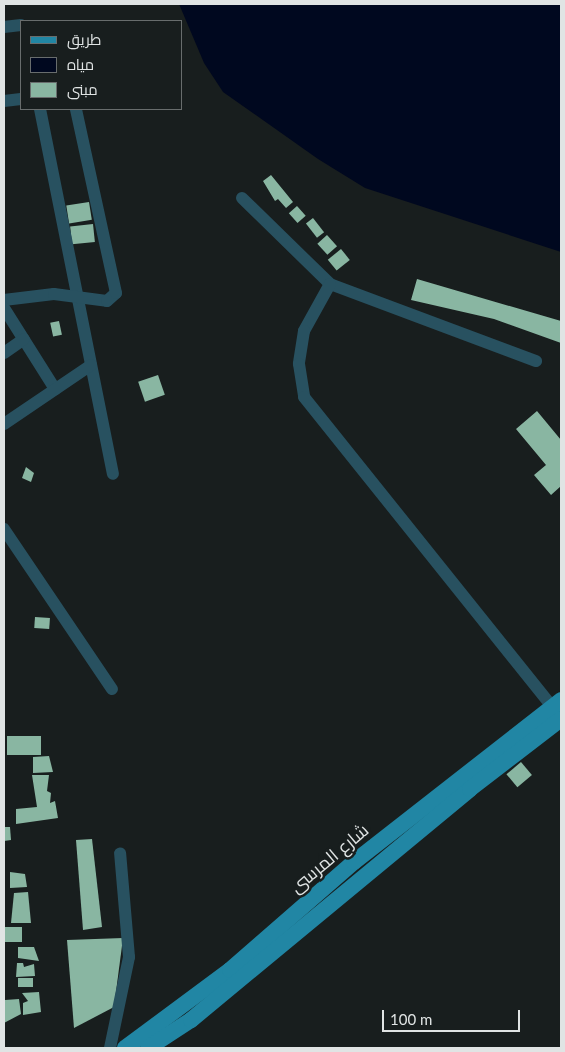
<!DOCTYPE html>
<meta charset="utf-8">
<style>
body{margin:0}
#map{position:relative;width:565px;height:1052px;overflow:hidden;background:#181e1e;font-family:Lato,Cairo,sans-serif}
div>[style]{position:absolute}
.water>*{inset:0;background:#00081f}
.building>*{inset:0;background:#89b6a2;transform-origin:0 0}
.minor>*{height:12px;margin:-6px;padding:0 6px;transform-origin:6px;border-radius:6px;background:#285160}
.major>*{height:16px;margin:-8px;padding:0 8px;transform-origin:8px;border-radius:8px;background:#2186a4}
span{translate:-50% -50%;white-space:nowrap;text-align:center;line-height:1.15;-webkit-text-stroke:5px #181e1e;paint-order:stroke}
.street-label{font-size:18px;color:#e0e4e4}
.frame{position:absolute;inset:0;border:5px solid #e0e4e4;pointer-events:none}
.legend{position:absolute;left:20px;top:20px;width:162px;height:90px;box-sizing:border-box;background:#181e1e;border:1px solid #686d6d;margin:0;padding:6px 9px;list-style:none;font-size:15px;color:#e0e4e4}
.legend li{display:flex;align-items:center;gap:10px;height:25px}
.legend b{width:25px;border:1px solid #686d6d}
.scale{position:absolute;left:382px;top:1010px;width:138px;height:22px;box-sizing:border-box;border:2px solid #e0e4e4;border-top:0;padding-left:6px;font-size:15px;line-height:18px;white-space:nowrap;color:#e0e4e4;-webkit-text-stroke:4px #181e1e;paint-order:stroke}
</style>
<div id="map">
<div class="water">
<i style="clip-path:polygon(179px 4px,561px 4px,561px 252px,365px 188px,318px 159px,223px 92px,204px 63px)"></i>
</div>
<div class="building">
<i style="clip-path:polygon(271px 175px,293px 202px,286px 208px,278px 199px,275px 201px,263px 181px)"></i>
<i style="left:89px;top:202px;width:18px;height:23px;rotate:81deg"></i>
<i style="left:297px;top:206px;width:13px;height:11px;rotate:48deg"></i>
<i style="left:313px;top:218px;width:18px;height:9px;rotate:52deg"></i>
<i style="left:93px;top:224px;width:18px;height:23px;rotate:84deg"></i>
<i style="left:327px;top:235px;width:15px;height:13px;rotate:48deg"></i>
<i style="left:341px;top:249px;width:14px;height:17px;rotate:51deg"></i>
<i style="clip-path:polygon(417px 279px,561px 321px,561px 343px,494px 319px,411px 300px)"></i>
<i style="left:59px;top:321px;width:14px;height:9px;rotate:78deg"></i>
<i style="left:158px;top:375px;width:21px;height:21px;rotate:71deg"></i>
<i style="clip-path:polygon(537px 411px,561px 440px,561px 486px,551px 495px,534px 475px,546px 465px,516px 429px)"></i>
<i style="clip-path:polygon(26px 467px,34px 473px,31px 482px,22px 478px)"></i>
<i style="left:35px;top:617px;width:15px;height:11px;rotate:4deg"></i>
<i style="left:7px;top:736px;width:34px;height:19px"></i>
<i style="clip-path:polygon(49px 756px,53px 772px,33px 773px,33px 757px)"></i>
<i style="left:521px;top:762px;width:17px;height:19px;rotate:50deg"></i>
<i style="clip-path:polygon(32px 775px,49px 775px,47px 791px,51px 793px,50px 803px,55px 801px,58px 818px,16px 824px,16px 809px,37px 807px)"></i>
<i style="clip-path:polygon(4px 827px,10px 827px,11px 840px,4px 841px)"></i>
<i style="clip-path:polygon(92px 839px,102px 927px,83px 930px,76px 840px)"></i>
<i style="clip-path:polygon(10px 872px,25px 874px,27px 887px,10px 888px)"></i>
<i style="clip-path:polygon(28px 892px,31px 923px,11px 923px,14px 893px)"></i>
<i style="left:4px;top:927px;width:18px;height:15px"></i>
<i style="clip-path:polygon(123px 938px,114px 1007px,74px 1028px,67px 940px)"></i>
<i style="clip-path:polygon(18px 947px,34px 947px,39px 961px,18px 958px)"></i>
<i style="clip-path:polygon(17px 963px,23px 963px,24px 967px,34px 964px,35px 976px,16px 977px)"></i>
<i style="left:18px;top:978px;width:15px;height:9px"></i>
<i style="clip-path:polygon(39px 992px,41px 1012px,23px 1015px,23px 1003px,28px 1001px,22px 993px)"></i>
<i style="clip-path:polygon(19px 999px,21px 1014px,4px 1023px,5px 1000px)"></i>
</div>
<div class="minor">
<i style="left:4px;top:27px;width:17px;rotate:-7deg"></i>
<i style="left:4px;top:101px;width:17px;rotate:-7deg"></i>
<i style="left:40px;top:109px;width:372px;rotate:78.7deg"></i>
<i style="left:242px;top:198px;width:123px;rotate:44.3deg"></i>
<i style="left:330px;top:284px;width:220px;rotate:20.5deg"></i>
<i style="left:330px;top:284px;width:54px;rotate:119deg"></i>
<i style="left:304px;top:331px;width:33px;rotate:99deg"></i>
<i style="left:299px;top:364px;width:33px;rotate:81deg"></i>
<i style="left:304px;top:397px;width:397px;rotate:51.3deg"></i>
<i style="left:4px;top:300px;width:50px;rotate:-6.8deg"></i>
<i style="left:54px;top:294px;width:53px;rotate:7.5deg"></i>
<i style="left:107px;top:301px;width:12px;rotate:-42deg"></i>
<i style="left:116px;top:293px;width:188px;rotate:-102.3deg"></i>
<i style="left:4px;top:308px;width:96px;rotate:57.8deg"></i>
<i style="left:4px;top:353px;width:24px;rotate:-35deg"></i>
<i style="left:4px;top:424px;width:105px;rotate:-34.1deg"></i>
<i style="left:4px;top:529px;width:193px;rotate:56deg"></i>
<i style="left:110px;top:1048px;width:93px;rotate:-78.2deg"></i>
<i style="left:129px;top:957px;width:104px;rotate:-94.9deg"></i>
</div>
<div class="major">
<i style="left:125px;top:1048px;width:131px;rotate:-36.6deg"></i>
<i style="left:230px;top:970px;width:164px;rotate:-41.1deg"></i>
<i style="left:354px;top:862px;width:263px;rotate:-38deg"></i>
<i style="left:148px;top:1048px;width:51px;rotate:-33.1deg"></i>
<i style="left:191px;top:1020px;width:362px;rotate:-39.6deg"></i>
<i style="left:470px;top:789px;width:115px;rotate:-37.6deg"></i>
</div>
<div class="street-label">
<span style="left:329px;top:858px;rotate:-40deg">شارع المرسى</span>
</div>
<div class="frame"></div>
<ul class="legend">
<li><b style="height:6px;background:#2186a4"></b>طريق</li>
<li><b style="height:14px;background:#00081f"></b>مياه</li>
<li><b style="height:14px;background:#89b6a2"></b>مبنى</li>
</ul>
<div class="scale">100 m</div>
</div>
